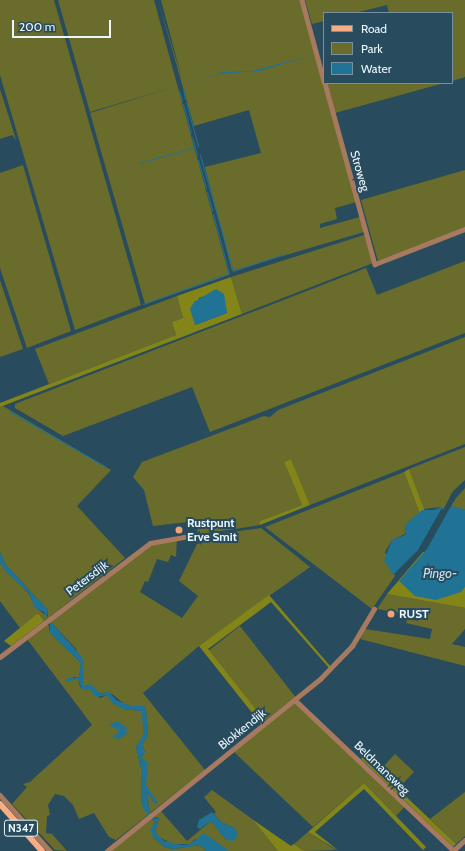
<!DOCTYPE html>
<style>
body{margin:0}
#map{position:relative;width:465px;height:851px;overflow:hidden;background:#284c5d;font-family:Cabin,sans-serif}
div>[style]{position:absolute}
.green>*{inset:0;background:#6a6c2b;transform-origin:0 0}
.forest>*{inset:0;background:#838518}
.water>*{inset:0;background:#217395}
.stream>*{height:1px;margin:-0.5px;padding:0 0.5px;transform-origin:0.5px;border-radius:0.5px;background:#217395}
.minor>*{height:4.5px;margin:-2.25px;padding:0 2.25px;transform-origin:2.25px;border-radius:2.25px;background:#a7795f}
.major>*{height:6px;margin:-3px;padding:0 3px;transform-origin:3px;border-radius:3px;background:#f8ae82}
.dots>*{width:11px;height:11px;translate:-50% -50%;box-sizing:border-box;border:2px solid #284c5d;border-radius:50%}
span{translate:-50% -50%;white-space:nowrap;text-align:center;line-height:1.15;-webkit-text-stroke:4px #284c5d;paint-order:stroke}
.shield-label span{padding:1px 3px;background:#284c5d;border:1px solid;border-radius:3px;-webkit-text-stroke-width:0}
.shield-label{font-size:11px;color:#ebf7fd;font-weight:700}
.street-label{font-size:12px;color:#ebf7fd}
.poi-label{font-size:12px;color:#ebf7fd;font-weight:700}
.left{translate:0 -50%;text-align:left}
.water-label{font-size:13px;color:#c6e2f2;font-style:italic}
.legend{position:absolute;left:323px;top:12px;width:130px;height:72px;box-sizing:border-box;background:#284c5d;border:1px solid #76909d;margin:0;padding:5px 7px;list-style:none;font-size:12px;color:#ebf7fd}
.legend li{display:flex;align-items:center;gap:8px;height:20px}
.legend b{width:20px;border:1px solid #76909d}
.scale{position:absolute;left:12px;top:20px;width:99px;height:18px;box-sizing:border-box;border:2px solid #ebf7fd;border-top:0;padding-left:5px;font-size:12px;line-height:14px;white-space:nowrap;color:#ebf7fd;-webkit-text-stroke:3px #284c5d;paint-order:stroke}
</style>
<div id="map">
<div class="green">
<i style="clip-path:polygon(0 0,54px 0,141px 305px,75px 330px,0 75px)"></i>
<i style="clip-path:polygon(58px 0,154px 0,229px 275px,145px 304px,90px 113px,177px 86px,90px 112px)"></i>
<i style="clip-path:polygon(158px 0,182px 79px,161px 0,300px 0,357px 202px,335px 208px,337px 219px,320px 224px,320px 228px,360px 217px,364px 232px,232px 271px,205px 167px,261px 153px,249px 110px,194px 126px)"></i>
<i style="clip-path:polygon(305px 0,465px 0,465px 77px,452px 81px,452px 13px,389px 13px,387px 5px,355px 13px,324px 13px,324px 21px,312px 24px)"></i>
<i style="clip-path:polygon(327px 83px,444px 83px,335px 113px)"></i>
<i style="clip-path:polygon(0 89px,13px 130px,16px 140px,12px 135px,0 139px)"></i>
<i style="clip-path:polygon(23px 165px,71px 331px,27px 348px,0 268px,0 173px)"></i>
<i style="clip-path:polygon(465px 170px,465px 227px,378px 261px,361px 200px)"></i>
<i style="clip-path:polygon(364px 235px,373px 263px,242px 314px,231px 277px)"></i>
<i style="clip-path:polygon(465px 261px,465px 333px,210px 432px,192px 387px,63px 436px,15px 408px,15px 404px,366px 268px,377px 295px)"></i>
<i style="clip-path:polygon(0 280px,23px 349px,0 357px)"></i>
<i style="clip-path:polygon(177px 296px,183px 318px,172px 322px,176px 335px,49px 384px,35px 349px)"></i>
<i style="clip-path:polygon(465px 337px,465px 444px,310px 505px,291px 459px,284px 462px,302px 505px,260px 521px,260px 525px,235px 529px,198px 534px,196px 521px,153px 526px,144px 490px,133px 477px,142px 462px,264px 416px,270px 417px,278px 410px)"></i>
<i style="clip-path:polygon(3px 406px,111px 470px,77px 506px,125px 558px,44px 621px,38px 613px,20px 628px,0 601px,0 563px,29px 594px,35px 607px,48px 617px,48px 610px,6px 565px,0 552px,0 407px)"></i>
<i style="clip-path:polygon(465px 447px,465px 480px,453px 491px,443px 510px,441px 507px,424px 509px,409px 469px)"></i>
<i style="clip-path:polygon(404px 472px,420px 514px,406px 524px,405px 534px,392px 540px,385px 552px,395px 576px,372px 609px,265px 527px)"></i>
<i style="clip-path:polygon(465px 488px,465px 510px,451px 506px,456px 498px)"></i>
<i style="clip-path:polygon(261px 528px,310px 567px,199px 646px,143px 693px,205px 770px,150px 813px,146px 791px,155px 804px,146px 785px,146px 765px,141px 757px,145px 752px,142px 745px,148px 735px,146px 710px,144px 706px,127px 706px,112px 694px,97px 693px,92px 686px,83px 686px,83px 671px,76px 649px,50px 621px,150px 544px,177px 538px,176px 557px,171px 555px,168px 562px,157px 559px,148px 582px,145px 581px,140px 592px,182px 618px,198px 596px,179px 581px,197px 544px,206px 542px,209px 535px)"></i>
<i style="clip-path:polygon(387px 594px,465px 608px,465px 629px,452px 644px,465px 647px,465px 666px,360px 639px,365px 629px,430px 639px,432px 629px,406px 623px,407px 619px,418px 621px,419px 616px,377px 609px)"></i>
<i style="clip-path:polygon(48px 622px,50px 633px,81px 663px,79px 678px,74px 677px,66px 683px,72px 678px,78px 679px,80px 687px,90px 689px,100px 698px,107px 695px,123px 709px,141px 711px,143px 715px,144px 734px,136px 747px,142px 772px,141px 800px,148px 815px,116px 840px,109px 837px,94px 813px,79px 819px,73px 805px,64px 796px,55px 794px,48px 805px,50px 815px,47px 816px,46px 833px,52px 834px,67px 851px,55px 850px,12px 804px,27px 787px,23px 784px,30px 782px,92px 725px,27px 639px)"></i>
<i style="left:240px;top:626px;width:90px;height:40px;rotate:52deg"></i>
<i style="clip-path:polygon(295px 702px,405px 806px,396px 816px,364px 783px,313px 827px,234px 752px)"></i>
<i style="left:395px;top:754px;width:26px;height:23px;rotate:43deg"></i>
<i style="clip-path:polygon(212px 790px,252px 819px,278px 851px,229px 851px,195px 839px,190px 844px,172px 844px,159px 837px,155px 832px,159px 818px,153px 817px,161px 811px,187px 841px,211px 821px,226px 840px,235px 828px,221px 822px,214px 814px,216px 812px,204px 797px)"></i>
<i style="clip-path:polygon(465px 792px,465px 836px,456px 844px,430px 819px)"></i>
<i style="clip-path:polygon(151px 818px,155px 822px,153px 837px,164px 847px,174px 849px,200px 845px,206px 851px,110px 851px)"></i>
<i style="clip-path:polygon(308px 832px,336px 850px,304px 851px,294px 844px)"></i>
</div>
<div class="forest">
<i style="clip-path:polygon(evenodd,231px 277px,242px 314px,0 407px,0 403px,176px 335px,172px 322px,183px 318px,177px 296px,231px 277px,210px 294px,223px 299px,227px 313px,195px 325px,199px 298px,210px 294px)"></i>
<i style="clip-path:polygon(291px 459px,310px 505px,260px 525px,260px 521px,302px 505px,284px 462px)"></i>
<i style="clip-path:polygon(409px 469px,426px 514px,416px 519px,420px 514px,404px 472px)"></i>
<i style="clip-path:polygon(423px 552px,465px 559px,465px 608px,387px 594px)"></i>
<i style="clip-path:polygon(269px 595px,331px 667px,329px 668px,271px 602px,208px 649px,265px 721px,261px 724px,199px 646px)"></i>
<i style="clip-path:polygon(38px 613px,44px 621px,11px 646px,4px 641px)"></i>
<i style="clip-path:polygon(363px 757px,378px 770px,456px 844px,453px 847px,361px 759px)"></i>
<i style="clip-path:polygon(364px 783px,426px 847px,423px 850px,364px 789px,315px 832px,339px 851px,308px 832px)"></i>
<i style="clip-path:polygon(252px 819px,291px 846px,294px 844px,304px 851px,278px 851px)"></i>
</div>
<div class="water">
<i style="clip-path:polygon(314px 55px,259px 71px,218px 74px,183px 86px,222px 72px,251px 71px)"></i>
<i style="clip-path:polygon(216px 289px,224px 294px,227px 313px,195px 325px,190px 309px,194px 302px)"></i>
<i style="clip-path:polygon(443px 506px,418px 550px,393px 575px,384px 560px,392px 540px,405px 535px,406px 524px,422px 510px,434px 510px)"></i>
<i style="clip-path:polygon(451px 506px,465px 510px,465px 587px,461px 592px,436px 600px,415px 596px,399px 581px,427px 549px)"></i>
<i style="clip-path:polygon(0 552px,6px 565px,48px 610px,47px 618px,44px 612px,35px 608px,29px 593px,5px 571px,0 563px)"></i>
<i style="clip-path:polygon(50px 621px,81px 656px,84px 662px,83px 686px,90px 684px,101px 694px,108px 691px,116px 700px,131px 706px,144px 706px,146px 710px,148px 735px,142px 745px,145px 752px,141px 757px,148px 763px,146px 785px,158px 803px,155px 804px,146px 791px,150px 813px,155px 819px,159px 817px,155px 832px,164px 841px,182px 845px,190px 844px,204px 833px,229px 851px,206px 851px,200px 845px,174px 849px,164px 847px,153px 837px,150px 830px,155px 822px,143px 809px,141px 798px,142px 772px,136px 747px,144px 733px,141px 711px,123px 709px,112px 703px,107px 695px,96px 697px,90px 690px,82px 690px,78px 679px,65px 682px,68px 678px,79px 678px,81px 663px,50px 633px)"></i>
<i style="clip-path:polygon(117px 721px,128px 729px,123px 732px,127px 732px,126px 735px,118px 739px,112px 737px,120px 731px,109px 725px)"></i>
<i style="clip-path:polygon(212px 812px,221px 822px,235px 828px,238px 834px,234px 841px,226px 840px,211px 821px,200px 829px,197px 827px,199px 820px)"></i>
</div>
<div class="stream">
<i style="left:183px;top:88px;width:11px;rotate:80deg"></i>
<i style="left:179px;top:91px;width:10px;rotate:73deg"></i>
<i style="left:186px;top:102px;width:46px;rotate:74.7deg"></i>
<i style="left:183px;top:104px;width:30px;rotate:75deg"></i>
<i style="left:195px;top:148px;width:8px;rotate:76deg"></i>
<i style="left:200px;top:155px;width:121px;rotate:74.1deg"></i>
<i style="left:233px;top:271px;width:53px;rotate:-18.8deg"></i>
<i style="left:198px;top:160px;width:29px;rotate:74deg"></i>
<i style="left:139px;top:163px;width:58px;rotate:-15.9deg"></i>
<i style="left:195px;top:147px;width:10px;rotate:-107deg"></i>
<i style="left:207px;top:192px;width:19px;rotate:74deg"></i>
<i style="left:143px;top:304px;width:91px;rotate:-19.8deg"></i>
<i style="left:229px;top:273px;width:61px;rotate:-105.2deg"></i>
<i style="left:9px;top:411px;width:112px;rotate:30deg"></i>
</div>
<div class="minor">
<i style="left:302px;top:0;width:84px;rotate:74.8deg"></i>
<i style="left:325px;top:83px;width:188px;rotate:74.6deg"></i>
<i style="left:375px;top:264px;width:97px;rotate:-21.3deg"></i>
<i style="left:0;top:657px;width:188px;rotate:-37.2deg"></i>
<i style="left:150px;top:543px;width:46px;rotate:-10.1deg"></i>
<i style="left:295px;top:700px;width:219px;rotate:43.5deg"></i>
<i style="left:0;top:795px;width:75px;rotate:48.2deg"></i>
<i style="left:107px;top:851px;width:274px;rotate:-38.9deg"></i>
<i style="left:320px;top:679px;width:46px;rotate:-45.9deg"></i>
<i style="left:352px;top:646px;width:43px;rotate:-59.3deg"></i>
<i style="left:453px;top:851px;width:16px;rotate:-43deg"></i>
</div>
<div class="major">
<i style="left:0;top:804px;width:63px;rotate:48.2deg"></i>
</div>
<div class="dots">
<i style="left:179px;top:530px;background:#efa376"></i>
<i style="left:391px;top:614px;background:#efa376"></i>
</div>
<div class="shield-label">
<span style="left:21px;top:828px">N347</span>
</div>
<div class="street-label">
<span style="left:360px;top:171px;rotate:74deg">Stroweg</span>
<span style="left:87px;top:578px;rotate:-37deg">Petersdijk</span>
<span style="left:242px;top:729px;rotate:-39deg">Blokkendijk</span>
<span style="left:382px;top:768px;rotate:44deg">Beldmansweg</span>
</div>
<div class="poi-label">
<span class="left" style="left:187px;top:530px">Rustpunt<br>Erve Smit</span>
<span class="left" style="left:399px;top:614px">RUST</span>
</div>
<div class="water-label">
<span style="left:440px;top:573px">Pingo-</span>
</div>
<ul class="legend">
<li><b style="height:5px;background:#f8ae82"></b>Road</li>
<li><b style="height:11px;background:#6a6c2b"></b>Park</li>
<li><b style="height:11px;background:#217395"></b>Water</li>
</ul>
<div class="scale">200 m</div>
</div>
